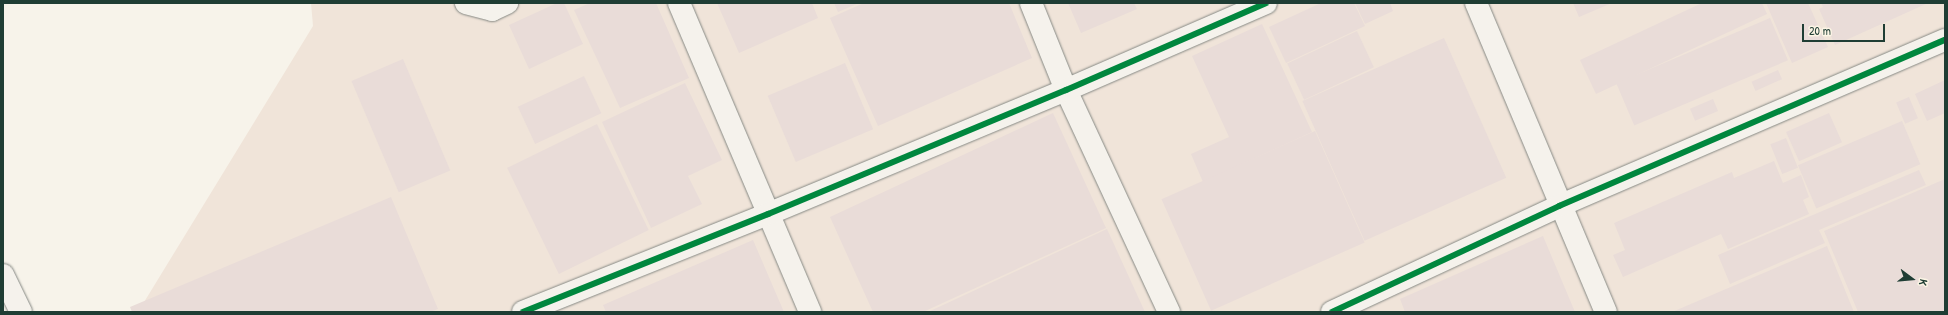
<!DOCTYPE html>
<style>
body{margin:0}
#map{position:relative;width:1948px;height:315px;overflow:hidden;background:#f7f3ea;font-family:"Patrick Hand",sans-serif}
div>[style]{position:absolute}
.built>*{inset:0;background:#f0e4d9}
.building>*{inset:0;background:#e9dcd8;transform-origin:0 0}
.roads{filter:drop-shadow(0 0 1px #868984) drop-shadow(0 0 1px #868984)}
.minor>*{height:22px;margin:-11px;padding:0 11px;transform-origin:11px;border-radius:11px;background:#f5f2ec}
.cycleway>*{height:6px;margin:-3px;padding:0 3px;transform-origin:3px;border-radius:3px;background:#00873e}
span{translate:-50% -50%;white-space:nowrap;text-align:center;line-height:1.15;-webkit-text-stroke:3.5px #fcf5e5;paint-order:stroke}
.frame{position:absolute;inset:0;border:4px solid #1f3d34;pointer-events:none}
.north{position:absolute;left:1892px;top:259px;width:40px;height:40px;-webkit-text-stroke:3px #fcf5e5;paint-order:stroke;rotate:106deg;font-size:11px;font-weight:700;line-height:16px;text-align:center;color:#1f3d34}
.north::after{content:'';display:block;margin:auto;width:14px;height:18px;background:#1f3d34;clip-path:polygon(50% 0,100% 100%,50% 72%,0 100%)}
.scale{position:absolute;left:1802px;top:24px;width:83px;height:18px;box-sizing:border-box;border:2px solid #1f3d34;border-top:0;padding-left:5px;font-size:12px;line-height:14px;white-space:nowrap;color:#1f3d34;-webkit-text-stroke:3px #fcf5e5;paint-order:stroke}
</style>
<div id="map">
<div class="built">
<i style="clip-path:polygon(311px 3px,1945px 3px,1945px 312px,138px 312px,313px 26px)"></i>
</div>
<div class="building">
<i style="clip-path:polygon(557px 3px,564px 3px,583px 44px,529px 69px,509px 25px)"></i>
<i style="clip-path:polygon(590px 3px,656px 3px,689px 78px,620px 108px,574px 10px)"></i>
<i style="clip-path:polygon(717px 3px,812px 3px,818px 18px,739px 53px)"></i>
<i style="clip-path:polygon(834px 3px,859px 3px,838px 12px)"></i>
<i style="clip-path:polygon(864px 3px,1009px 3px,1032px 58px,878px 126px,830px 18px)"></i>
<i style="clip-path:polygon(1068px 3px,1134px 3px,1137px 9px,1081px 33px)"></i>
<i style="clip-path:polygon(1321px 3px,1354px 3px,1365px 26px,1286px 63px,1269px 27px)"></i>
<i style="clip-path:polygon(1355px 3px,1390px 3px,1393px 11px,1365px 24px)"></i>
<i style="clip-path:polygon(1573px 3px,1612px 3px,1579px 17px)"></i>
<i style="clip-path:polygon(1702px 3px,1762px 3px,1767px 14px,1596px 94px,1580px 60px)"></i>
<i style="clip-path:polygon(1766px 3px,1808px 3px,1828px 47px,1792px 63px)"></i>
<i style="clip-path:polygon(1821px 3px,1928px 3px,1835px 45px,1819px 9px,1823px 7px)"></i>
<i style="left:1770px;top:18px;width:46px;height:167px;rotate:67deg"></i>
<i style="clip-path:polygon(1262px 24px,1312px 132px,1203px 182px,1191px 154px,1229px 137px,1192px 56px)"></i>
<i style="left:1357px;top:31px;width:40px;height:77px;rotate:65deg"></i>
<i style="left:1444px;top:38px;width:153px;height:155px;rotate:66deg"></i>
<i style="left:403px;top:59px;width:121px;height:56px;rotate:67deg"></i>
<i style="left:845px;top:63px;width:72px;height:84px;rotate:67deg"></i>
<i style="left:1778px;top:70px;width:10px;height:29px;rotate:66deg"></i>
<i style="left:584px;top:76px;width:41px;height:73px;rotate:65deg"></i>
<i style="clip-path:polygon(1945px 80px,1945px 113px,1927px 121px,1915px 94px)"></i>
<i style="clip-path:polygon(685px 83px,722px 160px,688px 176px,702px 204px,651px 228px,602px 122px)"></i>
<i style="left:1909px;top:97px;width:23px;height:14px;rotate:67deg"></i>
<i style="left:1713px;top:99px;width:13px;height:25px;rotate:67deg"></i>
<i style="clip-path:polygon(1053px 113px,1106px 228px,923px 312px,873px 312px,830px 217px)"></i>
<i style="left:1829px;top:113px;width:32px;height:47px;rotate:66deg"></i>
<i style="left:1902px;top:121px;width:47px;height:113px;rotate:67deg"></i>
<i style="left:597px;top:124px;width:118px;height:100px;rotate:64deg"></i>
<i style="left:1315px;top:131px;width:122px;height:168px;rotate:66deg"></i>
<i style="left:1786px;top:138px;width:32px;height:17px;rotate:68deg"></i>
<i style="clip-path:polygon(1774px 161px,1783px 183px,1801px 175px,1809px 197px,1803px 200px,1809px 214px,1728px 249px,1721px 234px,1623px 277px,1613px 255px,1625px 250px,1614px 223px,1732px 172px,1734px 178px)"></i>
<i style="clip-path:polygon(1919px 170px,1926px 185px,1819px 230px,1825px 243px,1730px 284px,1718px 255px)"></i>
<i style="clip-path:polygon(1945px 179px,1945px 312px,1858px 312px,1824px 231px)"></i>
<i style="clip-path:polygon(391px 197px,438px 309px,430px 312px,132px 312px,130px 307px)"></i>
<i style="clip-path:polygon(1107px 229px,1145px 312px,928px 312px)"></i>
<i style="clip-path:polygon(1543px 236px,1575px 312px,1405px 312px,1400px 299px)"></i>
<i style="clip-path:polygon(753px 240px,784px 312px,606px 312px,603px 305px)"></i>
<i style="clip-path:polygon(1827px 246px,1854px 312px,1672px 312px)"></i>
</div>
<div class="roads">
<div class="minor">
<i style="left:466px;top:3px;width:27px;rotate:15deg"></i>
<i style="left:492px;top:10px;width:17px;rotate:-25deg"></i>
<i style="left:679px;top:3px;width:336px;rotate:67deg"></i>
<i style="left:1031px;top:3px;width:94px;rotate:68.1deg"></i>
<i style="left:1066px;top:90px;width:245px;rotate:65.1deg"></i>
<i style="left:1476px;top:3px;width:335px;rotate:67.2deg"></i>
<i style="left:3px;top:275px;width:41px;rotate:64.1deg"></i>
<i style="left:523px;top:312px;width:264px;rotate:-21.8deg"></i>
<i style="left:768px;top:214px;width:323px;rotate:-22.6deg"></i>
<i style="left:1066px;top:90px;width:218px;rotate:-23.5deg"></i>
<i style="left:1332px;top:312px;width:251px;rotate:-25deg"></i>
<i style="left:1559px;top:206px;width:420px;rotate:-23.3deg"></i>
</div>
</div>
<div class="cycleway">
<i style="left:523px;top:312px;width:264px;rotate:-21.8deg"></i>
<i style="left:768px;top:214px;width:323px;rotate:-22.6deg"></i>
<i style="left:1066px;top:90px;width:218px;rotate:-23.5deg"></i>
<i style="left:1332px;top:312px;width:251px;rotate:-25deg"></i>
<i style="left:1559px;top:206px;width:420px;rotate:-23.3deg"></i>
</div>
<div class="frame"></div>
<div class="north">K</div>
<div class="scale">20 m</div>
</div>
